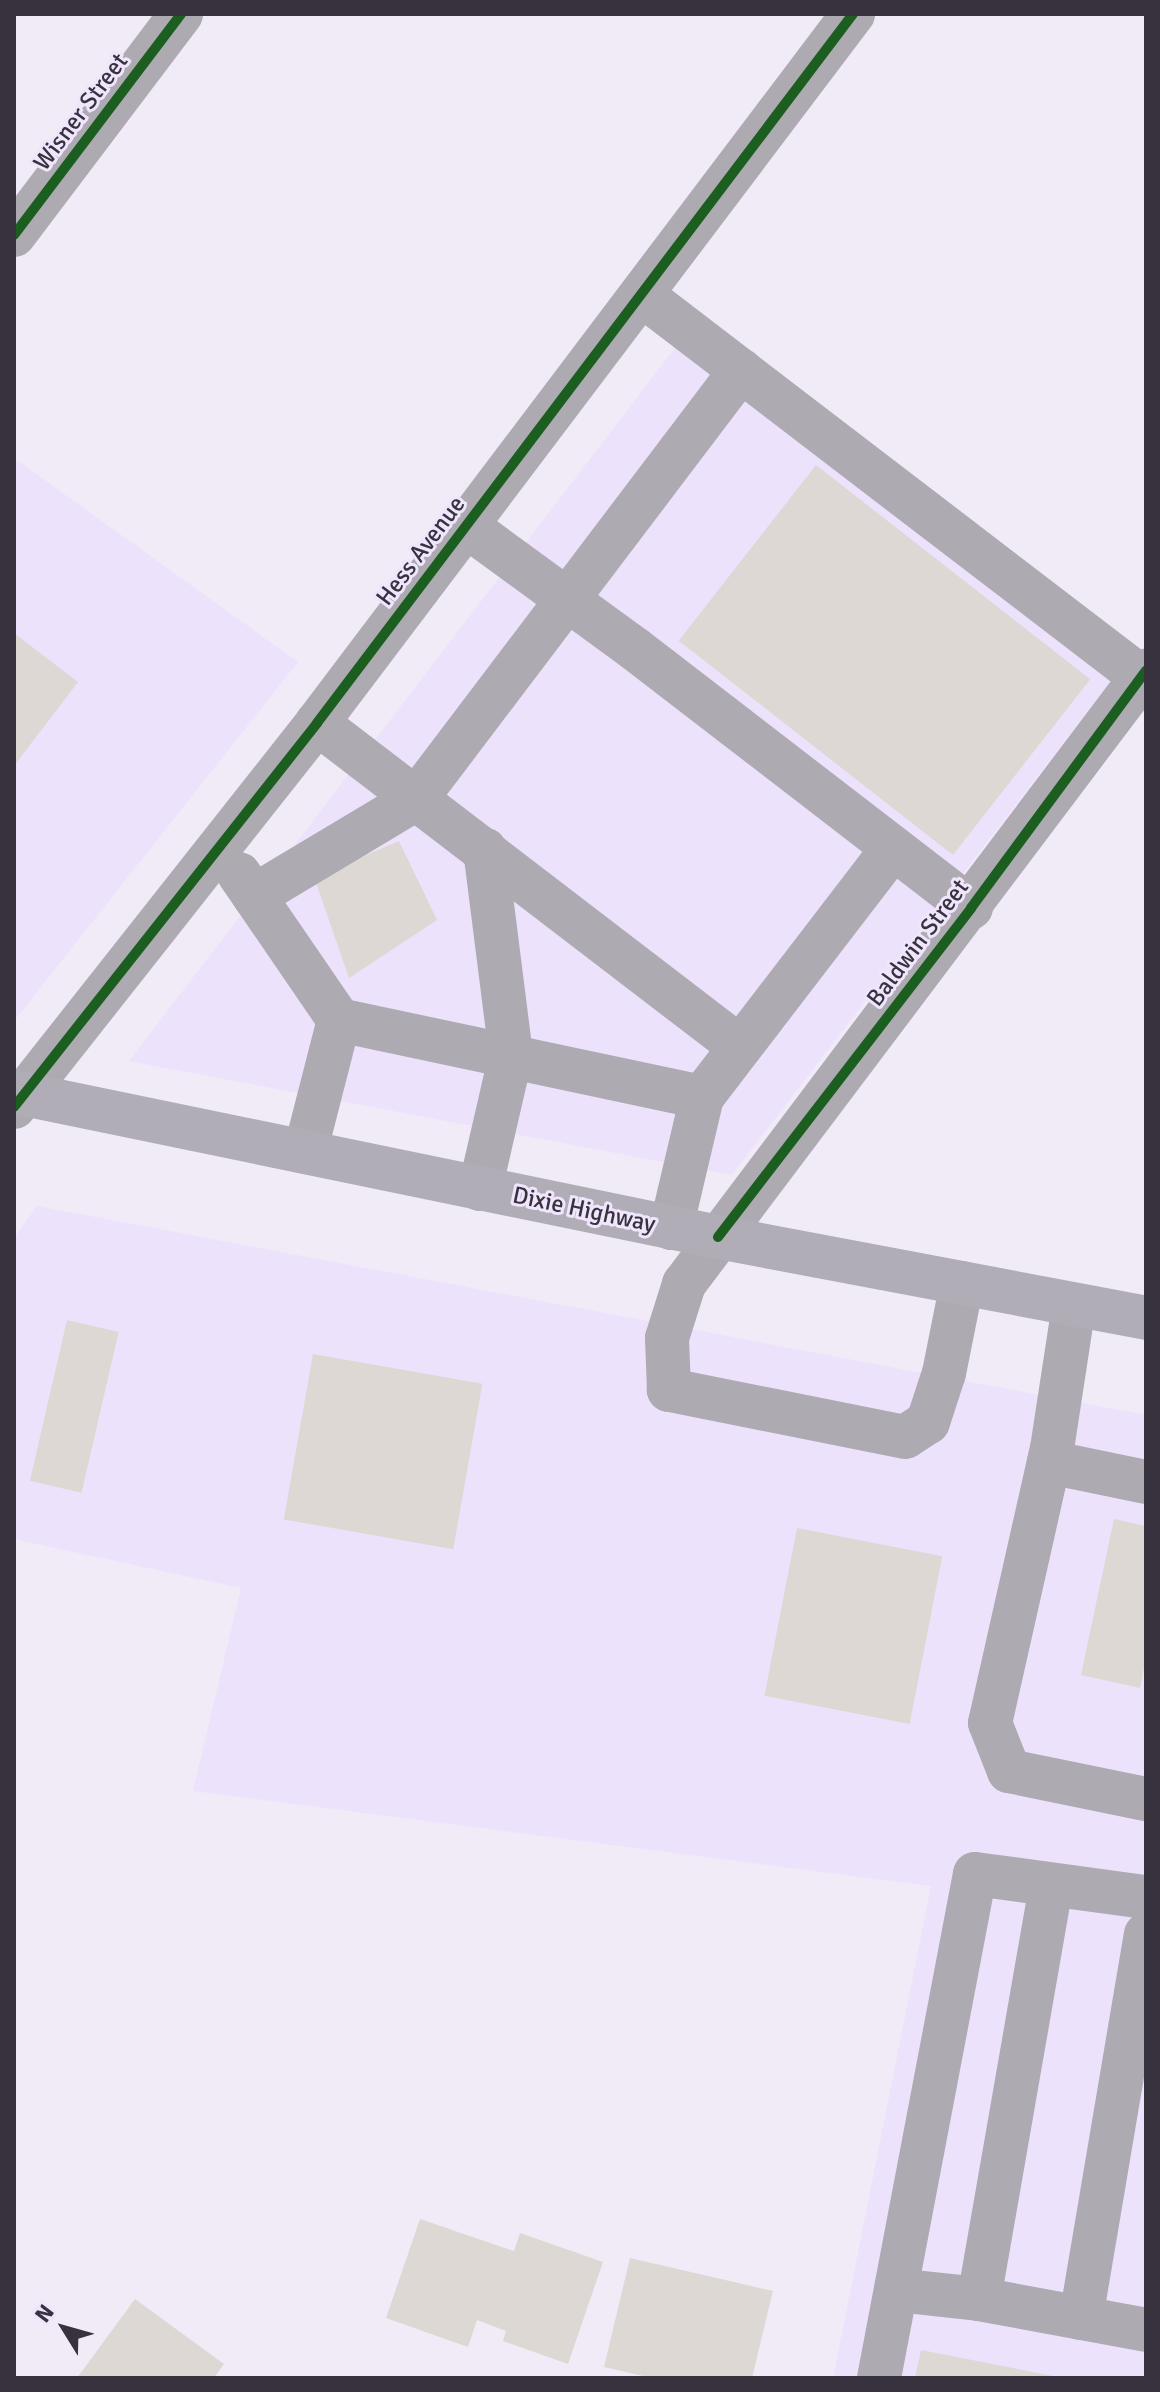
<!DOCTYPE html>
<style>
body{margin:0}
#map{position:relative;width:1160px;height:2392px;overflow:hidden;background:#f0ebf7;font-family:Signika,sans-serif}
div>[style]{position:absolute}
.built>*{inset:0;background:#ede2fb}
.building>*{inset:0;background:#ddd8d4;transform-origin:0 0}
.minor>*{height:44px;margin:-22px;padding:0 22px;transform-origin:22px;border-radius:22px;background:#aeaab2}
.major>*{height:44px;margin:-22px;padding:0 22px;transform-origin:22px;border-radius:22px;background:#b1adb7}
.cycleway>*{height:10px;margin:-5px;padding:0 5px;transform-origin:5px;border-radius:5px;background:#1b5e20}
span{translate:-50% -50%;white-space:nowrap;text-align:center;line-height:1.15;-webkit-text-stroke:6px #efe5fd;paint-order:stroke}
.street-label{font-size:24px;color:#37323d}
.frame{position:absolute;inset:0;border:16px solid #37323d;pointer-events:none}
.north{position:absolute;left:24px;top:2288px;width:80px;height:80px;-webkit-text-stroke:6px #efe5fd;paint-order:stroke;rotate:307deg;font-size:22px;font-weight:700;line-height:32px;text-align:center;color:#37323d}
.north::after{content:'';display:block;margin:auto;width:28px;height:36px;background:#37323d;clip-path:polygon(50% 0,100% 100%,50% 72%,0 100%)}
</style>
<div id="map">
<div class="built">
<i style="clip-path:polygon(701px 314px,1136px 648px,732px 1175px,129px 1061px)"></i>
<i style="clip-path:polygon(14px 458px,298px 662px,14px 1021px)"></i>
<i style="clip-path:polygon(37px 1206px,1146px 1415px,1146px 2378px,833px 2378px,931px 1886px,193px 1791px,241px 1588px,14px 1539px,14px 1238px)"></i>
</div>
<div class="building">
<i style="left:816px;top:465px;width:348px;height:223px;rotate:38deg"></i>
<i style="clip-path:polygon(14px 633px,78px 682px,14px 766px)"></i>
<i style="clip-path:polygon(399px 841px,437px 920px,349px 978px,314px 877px)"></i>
<i style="left:67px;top:1320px;width:53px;height:165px;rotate:13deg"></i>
<i style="left:313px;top:1354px;width:172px;height:168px;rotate:10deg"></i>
<i style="clip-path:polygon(1114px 1519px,1146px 1526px,1146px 1658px,1140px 1688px,1081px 1675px)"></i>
<i style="left:797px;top:1528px;width:148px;height:171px;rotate:11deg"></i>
<i style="clip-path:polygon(420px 2219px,514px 2251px,520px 2233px,603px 2262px,568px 2364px,503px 2341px,506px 2331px,477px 2320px,468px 2347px,386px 2318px)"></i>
<i style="clip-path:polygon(630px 2258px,773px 2291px,752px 2378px,652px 2378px,604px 2367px)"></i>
<i style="clip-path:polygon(135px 2299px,224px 2364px,214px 2378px,77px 2378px)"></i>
<i style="clip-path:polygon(921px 2350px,1058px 2377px,1058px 2378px,915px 2378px)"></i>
</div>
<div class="minor">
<i style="left:14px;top:235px;width:277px;rotate:-52.9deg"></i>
<i style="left:642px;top:295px;width:628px;rotate:37.44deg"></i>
<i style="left:465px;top:525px;width:210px;rotate:36.1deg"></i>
<i style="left:635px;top:649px;width:424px;rotate:37.6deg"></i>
<i style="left:317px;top:723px;width:533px;rotate:37.45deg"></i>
<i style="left:239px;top:874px;width:177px;rotate:55.6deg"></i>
<i style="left:339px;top:1020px;width:136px;rotate:104.4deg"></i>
<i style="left:254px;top:896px;width:189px;rotate:-30.9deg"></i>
<i style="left:416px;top:799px;width:538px;rotate:-52.85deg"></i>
<i style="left:339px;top:1020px;width:371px;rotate:12deg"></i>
<i style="left:14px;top:1107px;width:489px;rotate:-51.7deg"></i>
<i style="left:317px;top:723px;width:889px;rotate:-52.91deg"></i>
<i style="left:480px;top:1189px;width:138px;rotate:-77deg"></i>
<i style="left:511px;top:1055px;width:207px;rotate:-97.2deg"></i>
<i style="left:671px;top:1228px;width:135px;rotate:-76.7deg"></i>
<i style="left:702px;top:1097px;width:314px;rotate:-52.5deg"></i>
<i style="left:962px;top:1283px;width:92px;rotate:101.3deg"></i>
<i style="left:944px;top:1373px;width:52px;rotate:108.1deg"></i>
<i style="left:928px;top:1422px;width:27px;rotate:147deg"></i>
<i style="left:905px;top:1437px;width:241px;rotate:-168.7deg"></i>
<i style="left:669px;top:1390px;width:52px;rotate:-92.2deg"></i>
<i style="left:667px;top:1338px;width:57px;rotate:-72.5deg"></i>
<i style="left:684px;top:1284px;width:768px;rotate:-53deg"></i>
<i style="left:1074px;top:1305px;width:145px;rotate:98.7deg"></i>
<i style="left:1052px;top:1448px;width:282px;rotate:102.7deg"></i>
<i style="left:990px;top:1723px;width:52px;rotate:68.4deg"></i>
<i style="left:1009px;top:1771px;width:140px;rotate:11.6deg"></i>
<i style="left:1049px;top:1462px;width:99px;rotate:11.7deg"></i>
<i style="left:896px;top:2290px;width:83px;rotate:6.2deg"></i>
<i style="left:979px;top:2299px;width:170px;rotate:10.5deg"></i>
<i style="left:979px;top:2299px;width:420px;rotate:-80.1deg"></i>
<i style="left:1081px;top:2318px;width:389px;rotate:-80.4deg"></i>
<i style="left:879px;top:2378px;width:513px;rotate:-79.22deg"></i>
<i style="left:975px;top:1874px;width:173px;rotate:7.7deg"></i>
</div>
<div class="major">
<i style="left:14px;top:1092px;width:719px;rotate:11.64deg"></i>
<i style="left:718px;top:1237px;width:436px;rotate:10.7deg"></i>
</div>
<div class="cycleway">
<i style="left:14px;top:235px;width:277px;rotate:-52.9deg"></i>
<i style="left:14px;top:1107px;width:489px;rotate:-51.7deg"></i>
<i style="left:317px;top:723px;width:889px;rotate:-52.91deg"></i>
<i style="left:718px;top:1237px;width:415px;rotate:-52.4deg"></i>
<i style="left:971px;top:908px;width:295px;rotate:-53.6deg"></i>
</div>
<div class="street-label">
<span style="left:81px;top:112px;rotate:-53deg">Wisner Street</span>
<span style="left:421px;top:551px;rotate:-53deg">Hess Avenue</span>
<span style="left:918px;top:943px;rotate:-53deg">Baldwin Street</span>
<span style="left:584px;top:1210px;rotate:12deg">Dixie Highway</span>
</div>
<div class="frame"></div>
<div class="north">N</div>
</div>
